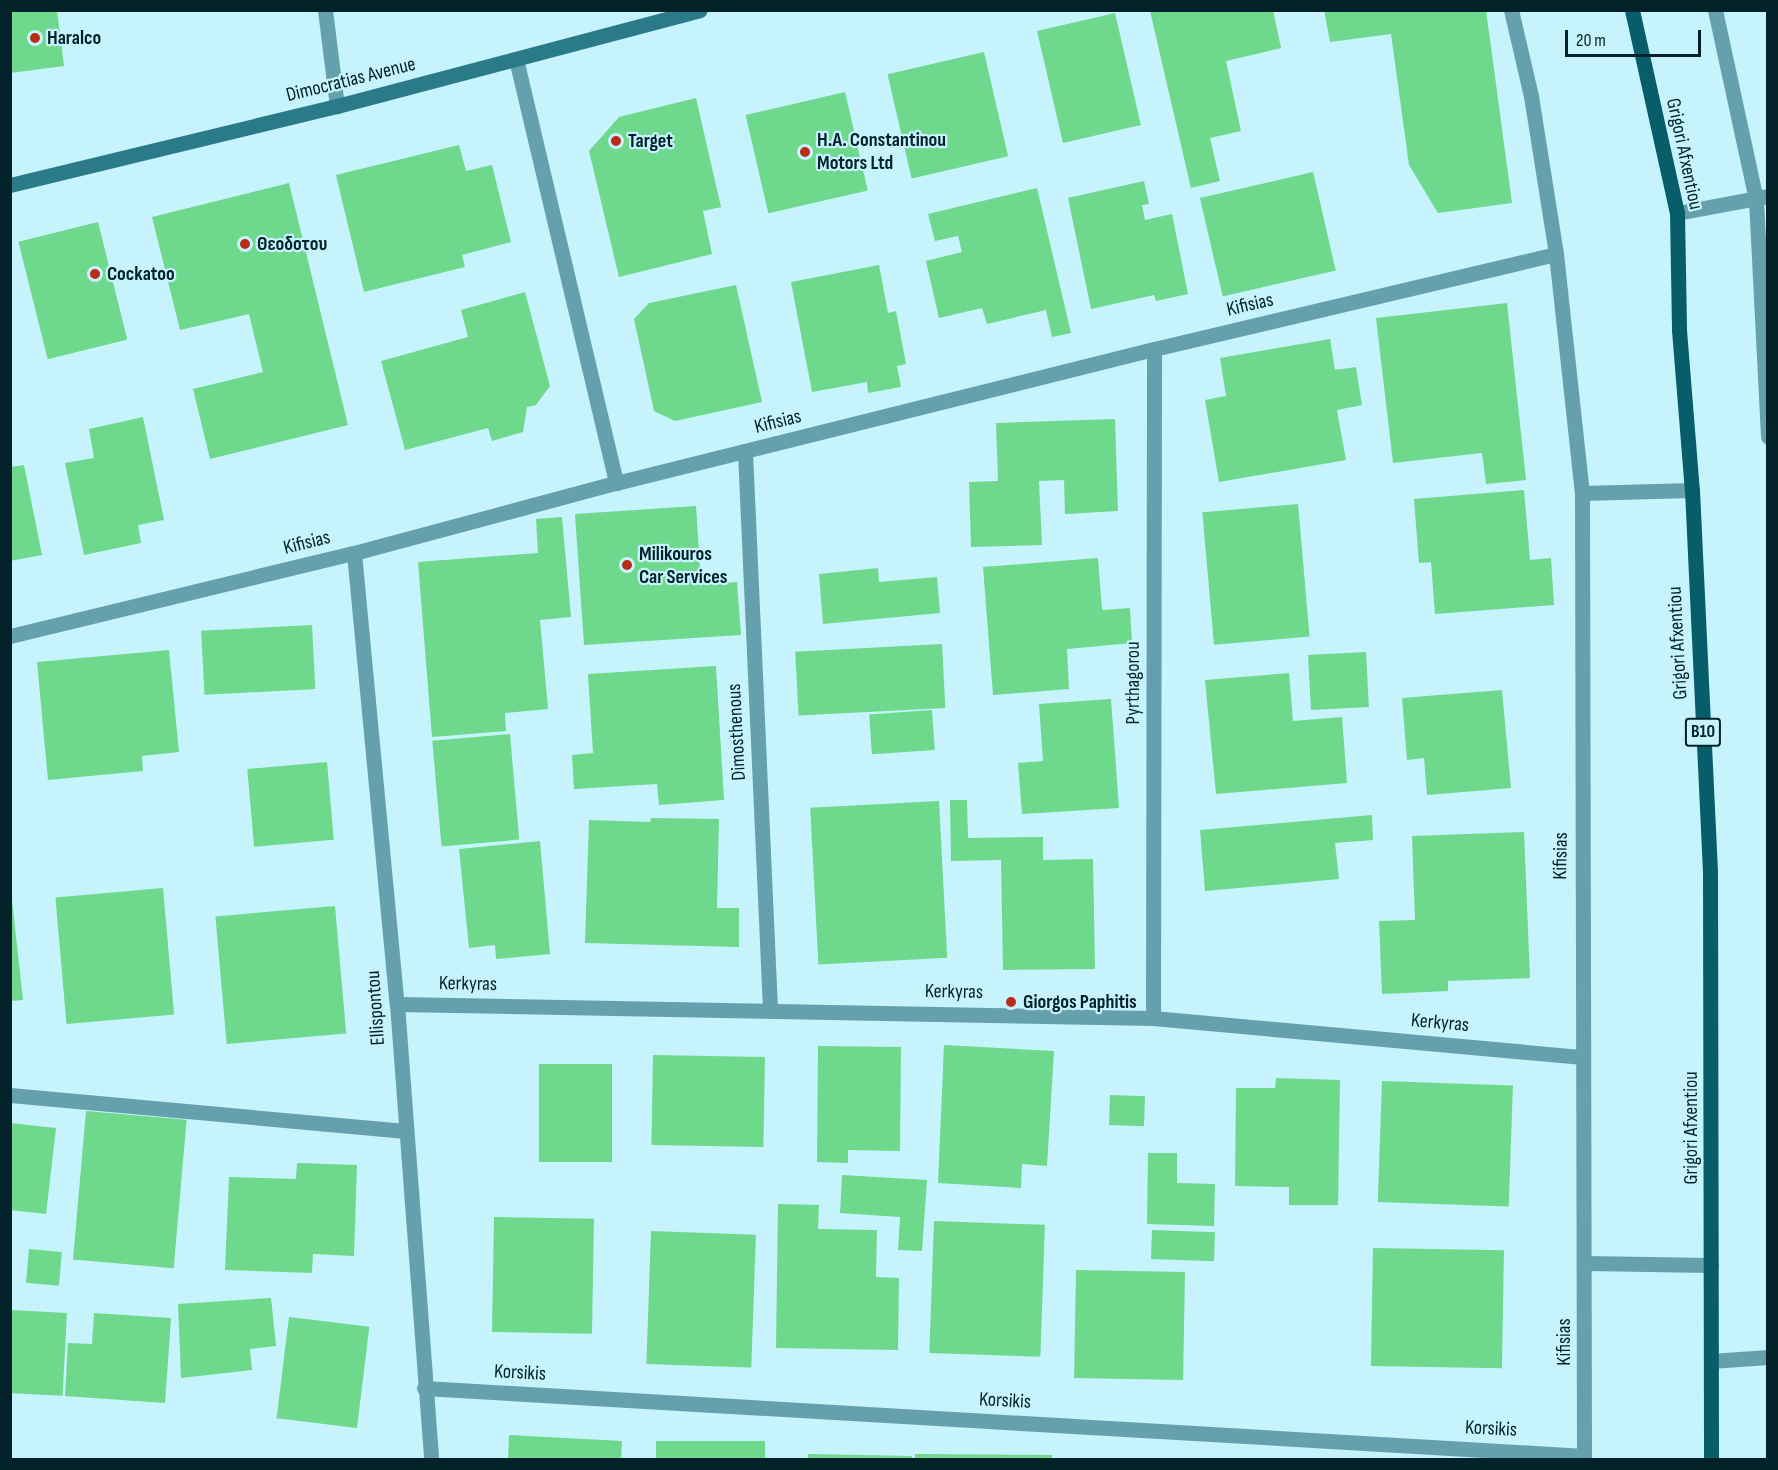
<!DOCTYPE html>
<meta charset="utf-8">
<style>
body{margin:0}
#map{position:relative;width:1778px;height:1470px;overflow:hidden;background:#c7f3fc;font-family:"Sofia Sans Condensed",sans-serif}
div>[style]{position:absolute}
.building>*{inset:0;background:#6ed88d;transform-origin:0 0}
.minor>*{height:15px;margin:-7.5px;padding:0 7.5px;transform-origin:7.5px;border-radius:7.5px;background:#65a1ad}
.secondary>*{height:15px;margin:-7.5px;padding:0 7.5px;transform-origin:7.5px;border-radius:7.5px;background:#2a7a89}
.primary>*{height:15px;margin:-7.5px;padding:0 7.5px;transform-origin:7.5px;border-radius:7.5px;background:#085d6a}
.dots>*{width:16px;height:16px;translate:-50% -50%;box-sizing:border-box;border:3px solid #c7f3fc;border-radius:50%}
span{translate:-50% -50%;white-space:nowrap;text-align:center;line-height:1.15;-webkit-text-stroke:4.5px #c7f3fc;paint-order:stroke}
.shield-label span{padding:2px 4px;background:#c7f3fc;border:2px solid;border-radius:4px;-webkit-text-stroke-width:0}
.shield-label{font-size:18px;color:#012228;font-weight:700}
.poi-label{font-size:20px;color:#012228;font-weight:700}
.left{translate:0 -50%;text-align:left}
.street-label{font-size:20px;color:#012228}
.frame{position:absolute;inset:0;border:12px solid #012228;pointer-events:none}
.scale{position:absolute;left:1565px;top:30px;width:136px;height:27px;box-sizing:border-box;border:3px solid #012228;border-top:0;padding-left:8px;font-size:18px;line-height:21px;white-space:nowrap;color:#012228;-webkit-text-stroke:4px #c7f3fc;paint-order:stroke}
</style>
<div id="map">
<div class="building">
<i style="clip-path:polygon(10px 10px,57px 10px,64px 66px,10px 73px)"></i>
<i style="clip-path:polygon(1273px 10px,1281px 48px,1226px 61px,1241px 131px,1210px 138px,1220px 181px,1191px 188px,1150px 11px)"></i>
<i style="clip-path:polygon(1324px 10px,1486px 10px,1512px 203px,1438px 213px,1409px 165px,1391px 34px,1330px 42px)"></i>
<i style="left:1115px;top:13px;width:115px;height:80px;rotate:77deg"></i>
<i style="left:984px;top:52px;width:107px;height:99px;rotate:77deg"></i>
<i style="left:845px;top:92px;width:101px;height:102px;rotate:77deg"></i>
<i style="clip-path:polygon(696px 98px,721px 207px,703px 211px,712px 254px,619px 277px,589px 151px,619px 117px)"></i>
<i style="clip-path:polygon(459px 145px,466px 171px,492px 165px,511px 242px,462px 255px,465px 267px,364px 292px,336px 175px)"></i>
<i style="left:1313px;top:172px;width:101px;height:116px;rotate:77deg"></i>
<i style="clip-path:polygon(1144px 181px,1149px 204px,1142px 205px,1145px 220px,1172px 214px,1188px 294px,1156px 301px,1154px 295px,1091px 309px,1068px 198px)"></i>
<i style="clip-path:polygon(289px 183px,348px 425px,210px 459px,193px 389px,263px 372px,249px 314px,180px 330px,152px 217px)"></i>
<i style="clip-path:polygon(1037px 188px,1071px 333px,1052px 337px,1046px 310px,987px 324px,982px 308px,939px 318px,926px 261px,962px 252px,958px 236px,935px 241px,928px 214px)"></i>
<i style="left:98px;top:222px;width:121px;height:82px;rotate:76deg"></i>
<i style="clip-path:polygon(879px 265px,888px 313px,896px 311px,906px 364px,897px 366px,901px 387px,868px 393px,867px 382px,812px 392px,791px 282px)"></i>
<i style="clip-path:polygon(736px 285px,762px 402px,675px 421px,654px 411px,634px 319px,649px 303px)"></i>
<i style="clip-path:polygon(525px 292px,550px 386px,536px 405px,527px 407px,523px 432px,492px 441px,488px 428px,405px 450px,381px 361px,468px 337px,461px 310px)"></i>
<i style="clip-path:polygon(1507px 303px,1526px 480px,1486px 484px,1482px 453px,1393px 463px,1376px 318px)"></i>
<i style="clip-path:polygon(1330px 339px,1335px 370px,1356px 367px,1362px 405px,1337px 410px,1346px 460px,1219px 482px,1205px 400px,1226px 396px,1220px 358px)"></i>
<i style="clip-path:polygon(143px 417px,164px 520px,138px 525px,141px 543px,84px 555px,65px 463px,94px 458px,89px 429px)"></i>
<i style="clip-path:polygon(1115px 419px,1118px 511px,1065px 514px,1064px 480px,1039px 481px,1042px 545px,971px 547px,969px 482px,998px 481px,996px 423px)"></i>
<i style="clip-path:polygon(24px 465px,42px 555px,10px 561px,10px 467px)"></i>
<i style="clip-path:polygon(1524px 490px,1530px 560px,1551px 558px,1554px 605px,1435px 614px,1431px 562px,1419px 563px,1414px 499px)"></i>
<i style="left:1298px;top:504px;width:133px;height:96px;rotate:85deg"></i>
<i style="clip-path:polygon(696px 506px,701px 584px,737px 582px,741px 635px,584px 645px,575px 514px)"></i>
<i style="clip-path:polygon(562px 517px,571px 617px,540px 620px,548px 709px,505px 713px,506px 731px,432px 737px,418px 562px,538px 553px,536px 519px)"></i>
<i style="clip-path:polygon(1098px 558px,1102px 610px,1130px 608px,1132px 643px,1067px 649px,1069px 689px,993px 695px,983px 567px)"></i>
<i style="clip-path:polygon(878px 568px,879px 582px,937px 577px,940px 613px,823px 624px,819px 574px)"></i>
<i style="left:312px;top:625px;width:64px;height:111px;rotate:87deg"></i>
<i style="left:942px;top:644px;width:64px;height:147px;rotate:87deg"></i>
<i style="clip-path:polygon(169px 650px,179px 752px,142px 756px,143px 771px,48px 780px,37px 662px)"></i>
<i style="left:1366px;top:652px;width:55px;height:58px;rotate:87deg"></i>
<i style="clip-path:polygon(716px 666px,724px 800px,659px 805px,657px 784px,574px 789px,572px 755px,593px 753px,588px 674px)"></i>
<i style="clip-path:polygon(1289px 673px,1293px 721px,1342px 717px,1347px 783px,1216px 794px,1205px 680px)"></i>
<i style="clip-path:polygon(1502px 690px,1511px 788px,1427px 795px,1424px 758px,1407px 760px,1402px 698px)"></i>
<i style="clip-path:polygon(1111px 699px,1119px 808px,1022px 814px,1018px 763px,1043px 761px,1039px 704px)"></i>
<i style="left:932px;top:710px;width:40px;height:63px;rotate:86deg"></i>
<i style="left:510px;top:734px;width:106px;height:78px;rotate:85deg"></i>
<i style="left:327px;top:762px;width:78px;height:80px;rotate:85deg"></i>
<i style="clip-path:polygon(950px 800px,967px 800px,968px 838px,1043px 837px,1043px 860px,1093px 859px,1095px 969px,1003px 970px,1001px 860px,951px 861px)"></i>
<i style="left:939px;top:801px;width:157px;height:129px;rotate:87deg"></i>
<i style="clip-path:polygon(1372px 815px,1373px 840px,1335px 843px,1339px 879px,1205px 891px,1200px 830px)"></i>
<i style="clip-path:polygon(651px 818px,719px 819px,717px 908px,739px 908px,739px 947px,585px 943px,589px 820px,650px 822px)"></i>
<i style="clip-path:polygon(1524px 832px,1530px 978px,1448px 981px,1448px 991px,1382px 994px,1379px 921px,1415px 920px,1412px 836px)"></i>
<i style="clip-path:polygon(540px 841px,550px 954px,496px 959px,495px 945px,469px 948px,459px 849px)"></i>
<i style="clip-path:polygon(10px 882px,23px 1000px,10px 1001px)"></i>
<i style="left:163px;top:888px;width:127px;height:108px;rotate:85deg"></i>
<i style="left:335px;top:906px;width:128px;height:120px;rotate:85deg"></i>
<i style="clip-path:polygon(944px 1045px,1054px 1051px,1047px 1166px,1022px 1164px,1021px 1188px,938px 1183px)"></i>
<i style="clip-path:polygon(818px 1046px,901px 1047px,900px 1151px,848px 1150px,848px 1163px,817px 1162px)"></i>
<i style="left:653px;top:1055px;width:112px;height:90px;rotate:1deg"></i>
<i style="left:539px;top:1064px;width:73px;height:98px"></i>
<i style="clip-path:polygon(1276px 1078px,1340px 1080px,1338px 1205px,1289px 1205px,1289px 1187px,1235px 1186px,1236px 1088px,1275px 1088px)"></i>
<i style="left:1382px;top:1081px;width:131px;height:121px;rotate:2deg"></i>
<i style="left:1110px;top:1095px;width:35px;height:30px;rotate:2deg"></i>
<i style="left:86px;top:1111px;width:101px;height:149px;rotate:5deg"></i>
<i style="clip-path:polygon(10px 1123px,56px 1128px,46px 1214px,10px 1210px)"></i>
<i style="clip-path:polygon(1148px 1153px,1177px 1153px,1177px 1183px,1215px 1184px,1214px 1226px,1147px 1224px)"></i>
<i style="clip-path:polygon(297px 1163px,357px 1165px,354px 1256px,313px 1254px,312px 1273px,225px 1270px,229px 1177px,296px 1179px)"></i>
<i style="clip-path:polygon(842px 1175px,927px 1180px,922px 1251px,898px 1250px,900px 1217px,840px 1213px)"></i>
<i style="clip-path:polygon(778px 1204px,819px 1205px,818px 1229px,877px 1230px,876px 1277px,899px 1278px,898px 1350px,776px 1348px)"></i>
<i style="left:494px;top:1217px;width:100px;height:115px;rotate:1deg"></i>
<i style="left:934px;top:1221px;width:111px;height:132px;rotate:2deg"></i>
<i style="left:1152px;top:1230px;width:63px;height:29px;rotate:2deg"></i>
<i style="left:651px;top:1231px;width:105px;height:133px;rotate:2deg"></i>
<i style="left:1373px;top:1248px;width:131px;height:118px;rotate:1deg"></i>
<i style="left:29px;top:1249px;width:33px;height:34px;rotate:5deg"></i>
<i style="left:1076px;top:1270px;width:109px;height:108px;rotate:1deg"></i>
<i style="clip-path:polygon(271px 1298px,276px 1346px,250px 1349px,252px 1370px,181px 1378px,178px 1304px)"></i>
<i style="left:10px;top:1310px;width:57px;height:83px;rotate:3deg"></i>
<i style="clip-path:polygon(94px 1313px,171px 1318px,165px 1403px,65px 1396px,68px 1343px,92px 1344px)"></i>
<i style="left:289px;top:1317px;width:81px;height:102px;rotate:7deg"></i>
<i style="clip-path:polygon(509px 1435px,622px 1441px,621px 1460px,508px 1460px)"></i>
<i style="left:656px;top:1441px;width:109px;height:19px"></i>
<i style="clip-path:polygon(808px 1454px,912px 1456px,912px 1460px,808px 1460px)"></i>
<i style="clip-path:polygon(915px 1454px,1052px 1455px,1052px 1460px,915px 1460px)"></i>
</div>
<div class="minor">
<i style="left:325px;top:10px;width:97px;rotate:82.9deg"></i>
<i style="left:1511px;top:10px;width:88px;rotate:76.9deg"></i>
<i style="left:1531px;top:96px;width:160px;rotate:81deg"></i>
<i style="left:1556px;top:254px;width:240px;rotate:83.8deg"></i>
<i style="left:1582px;top:493px;width:967px;rotate:89.88deg"></i>
<i style="left:1715px;top:10px;width:193px;rotate:77.8deg"></i>
<i style="left:1756px;top:199px;width:238px;rotate:87.1deg"></i>
<i style="left:516px;top:59px;width:436px;rotate:76.7deg"></i>
<i style="left:1677px;top:213px;width:93px;rotate:-10.6deg"></i>
<i style="left:745px;top:452px;width:559px;rotate:87.43deg"></i>
<i style="left:1582px;top:493px;width:110px;rotate:-1.6deg"></i>
<i style="left:354px;top:553px;width:453px;rotate:84.6deg"></i>
<i style="left:397px;top:1004px;width:457px;rotate:85.7deg"></i>
<i style="left:10px;top:636px;width:354px;rotate:-13.6deg"></i>
<i style="left:354px;top:553px;width:271px;rotate:-15deg"></i>
<i style="left:616px;top:483px;width:554px;rotate:-13.99deg"></i>
<i style="left:1154px;top:349px;width:413px;rotate:-13.3deg"></i>
<i style="left:397px;top:1004px;width:756px;rotate:1.06deg"></i>
<i style="left:1153px;top:1018px;width:429px;rotate:5.2deg"></i>
<i style="left:1153px;top:1018px;width:669px;rotate:-89.91deg"></i>
<i style="left:10px;top:1095px;width:397px;rotate:5.2deg"></i>
<i style="left:1585px;top:1263px;width:126px;rotate:0.9deg"></i>
<i style="left:1711px;top:1361px;width:57px;rotate:-4deg"></i>
<i style="left:424px;top:1388px;width:1162px;rotate:3.35deg"></i>
</div>
<div class="secondary">
<i style="left:10px;top:185px;width:336px;rotate:-13.6deg"></i>
<i style="left:337px;top:106px;width:375px;rotate:-14.8deg"></i>
</div>
<div class="primary">
<i style="left:1632px;top:10px;width:208px;rotate:77.5deg"></i>
<i style="left:1677px;top:213px;width:117px;rotate:89deg"></i>
<i style="left:1679px;top:330px;width:161px;rotate:85.4deg"></i>
<i style="left:1692px;top:490px;width:381px;rotate:87.3deg"></i>
<i style="left:1710px;top:871px;width:589px;rotate:89.9deg"></i>
</div>
<div class="dots">
<i style="left:35px;top:38px;background:#b92d17"></i>
<i style="left:616px;top:141px;background:#b92d17"></i>
<i style="left:805px;top:152px;background:#b92d17"></i>
<i style="left:245px;top:244px;background:#b92d17"></i>
<i style="left:95px;top:274px;background:#b92d17"></i>
<i style="left:627px;top:565px;background:#b92d17"></i>
<i style="left:1011px;top:1002px;background:#b92d17"></i>
</div>
<div class="shield-label">
<span style="left:1703px;top:732px">B10</span>
</div>
<div class="poi-label">
<span class="left" style="left:47px;top:38px">Haralco</span>
<span class="left" style="left:817px;top:152px">H.A. Constantinou<br>Motors Ltd</span>
<span class="left" style="left:628px;top:141px">Target</span>
<span class="left" style="left:257px;top:244px">Θεοδοτου</span>
<span class="left" style="left:107px;top:274px">Cockatoo</span>
<span class="left" style="left:639px;top:566px">Milikouros<br>Car Services</span>
<span class="left" style="left:1023px;top:1002px">Giorgos Paphitis</span>
</div>
<div class="street-label">
<span style="left:351px;top:80px;rotate:-14deg">Dimocratias Avenue</span>
<span style="left:1684px;top:154px;rotate:78deg">Grigori Afxentiou</span>
<span style="left:1250px;top:305px;rotate:-13deg">Kifisias</span>
<span style="left:778px;top:422px;rotate:-14deg">Kifisias</span>
<span style="left:307px;top:543px;rotate:-14deg">Kifisias</span>
<span style="left:1678px;top:643px;rotate:-93deg">Grigori Afxentiou</span>
<span style="left:1133px;top:683px;rotate:-90deg">Pyrthagorou</span>
<span style="left:737px;top:732px;rotate:-93deg">Dimosthenous</span>
<span style="left:1561px;top:856px;rotate:-89deg">Kifisias</span>
<span style="left:468px;top:984px;rotate:1deg">Kerkyras</span>
<span style="left:954px;top:992px;rotate:1deg">Kerkyras</span>
<span style="left:376px;top:1008px;rotate:-94deg">Ellispontou</span>
<span style="left:1440px;top:1023px;rotate:5deg">Kerkyras</span>
<span style="left:1691px;top:1128px;rotate:-90deg">Grigori Afxentiou</span>
<span style="left:1564px;top:1342px;rotate:-90deg">Kifisias</span>
<span style="left:520px;top:1373px;rotate:3deg">Korsikis</span>
<span style="left:1005px;top:1401px;rotate:3deg">Korsikis</span>
<span style="left:1491px;top:1429px;rotate:3deg">Korsikis</span>
</div>
<div class="frame"></div>
<div class="scale">20 m</div>
</div>
